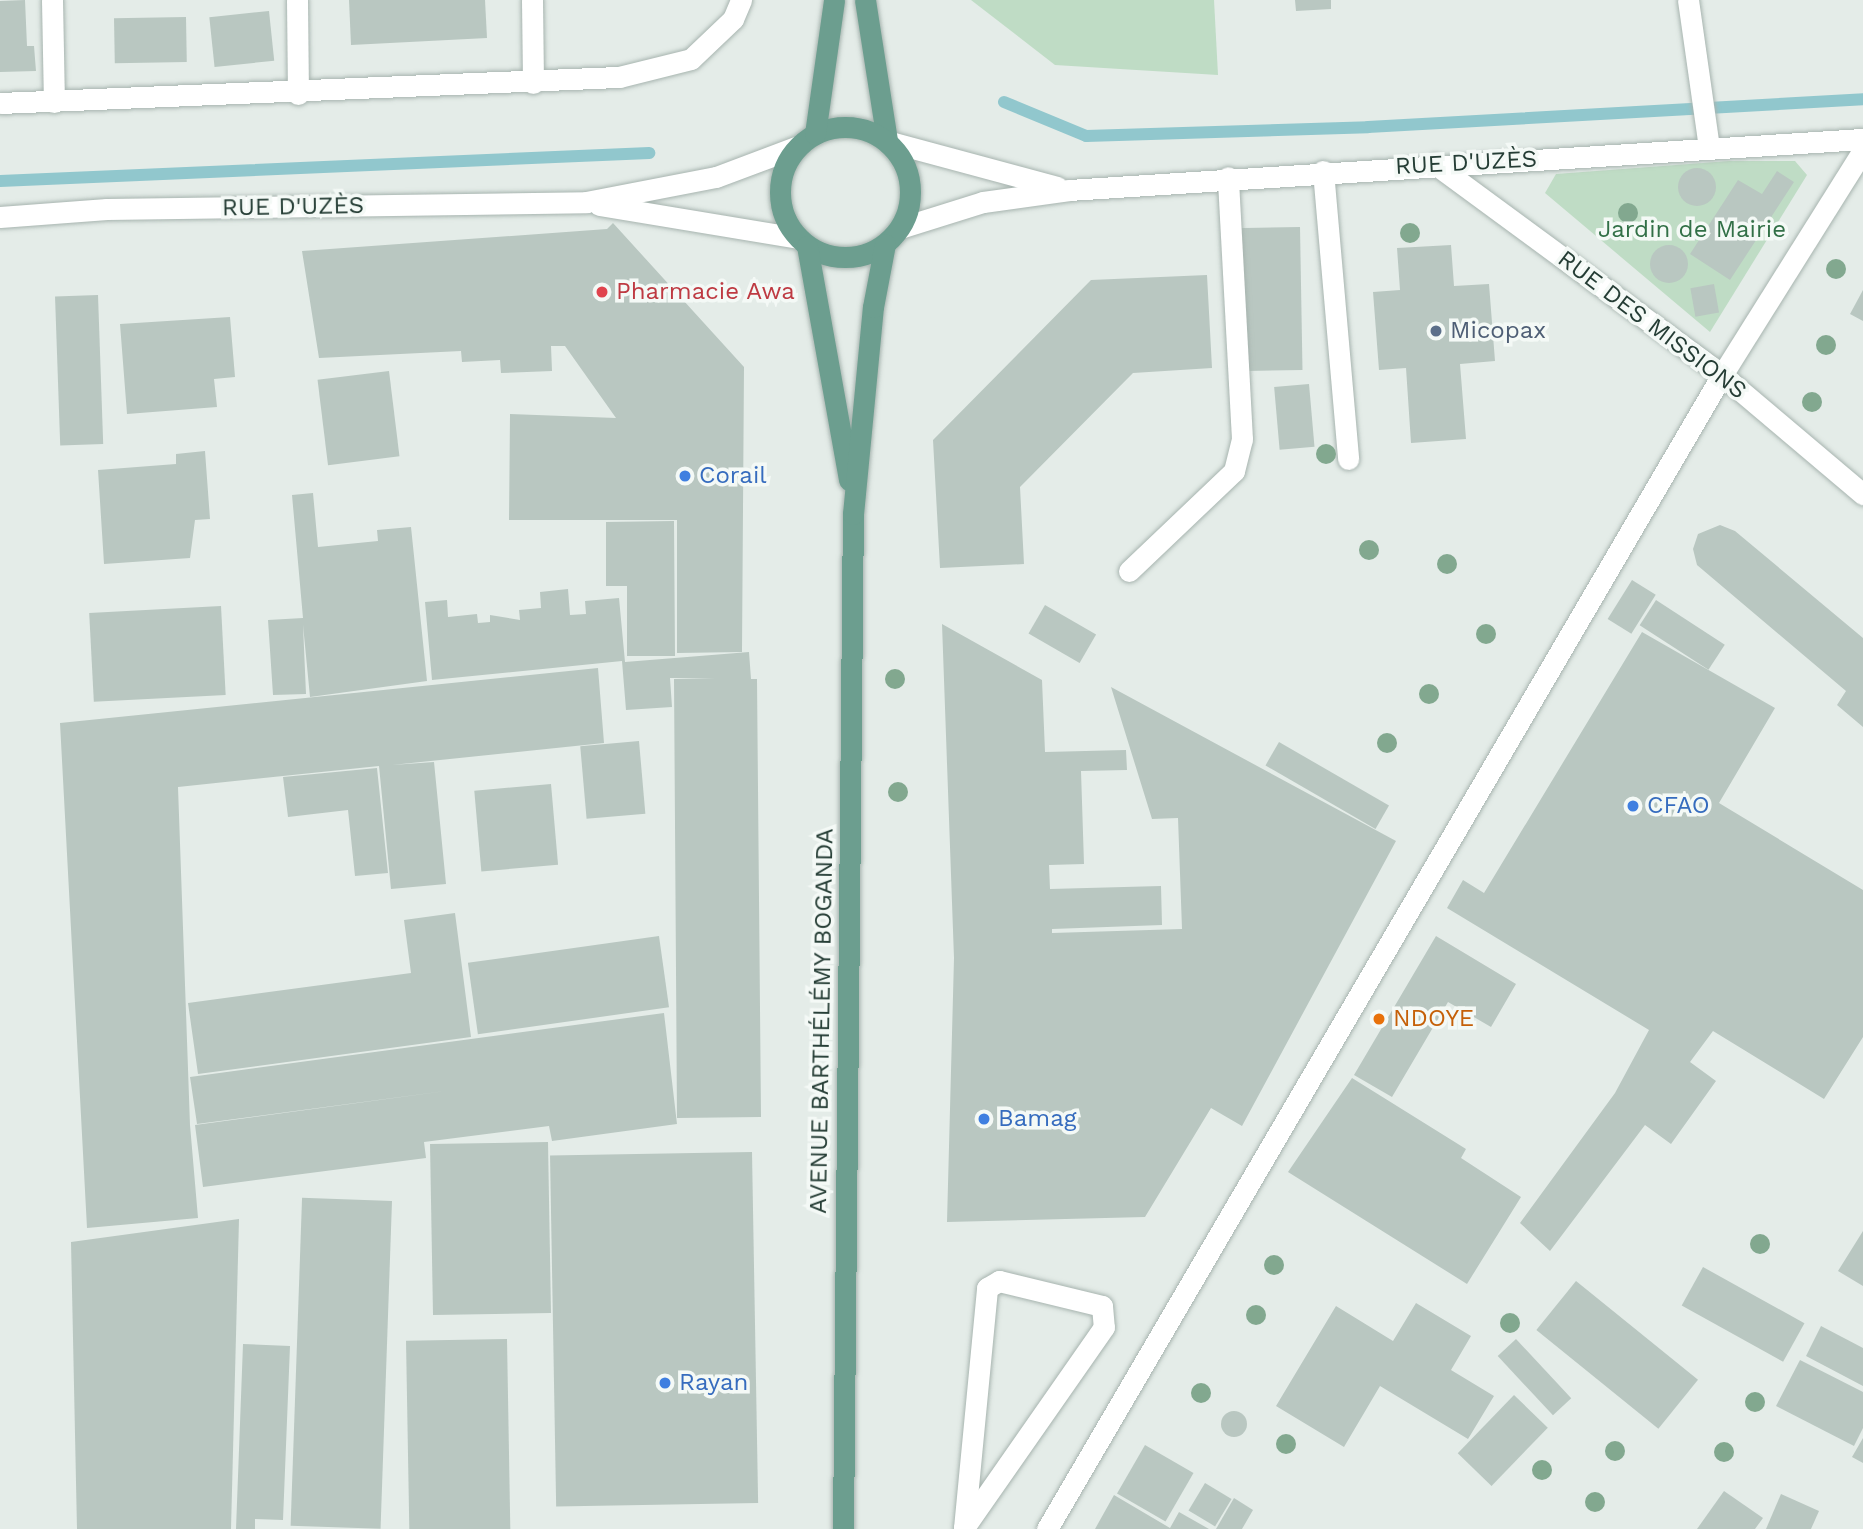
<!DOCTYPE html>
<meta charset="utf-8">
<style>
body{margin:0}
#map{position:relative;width:1863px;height:1529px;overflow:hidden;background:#e4ece8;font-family:"Work Sans",sans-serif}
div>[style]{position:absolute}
.green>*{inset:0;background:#bfdcc5}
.stream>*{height:12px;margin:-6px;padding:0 6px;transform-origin:6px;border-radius:6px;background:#91c7cd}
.building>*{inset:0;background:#b9c7c1;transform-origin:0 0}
.round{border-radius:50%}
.roads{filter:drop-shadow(0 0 2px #a7b4af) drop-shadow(0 0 2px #a7b4af)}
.minor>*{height:21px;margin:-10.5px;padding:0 10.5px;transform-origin:10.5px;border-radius:10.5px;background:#fff}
.major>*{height:21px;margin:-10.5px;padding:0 10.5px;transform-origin:10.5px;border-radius:10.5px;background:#6c9e8f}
.major>.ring{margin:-10.5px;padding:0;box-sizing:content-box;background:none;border:21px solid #6c9e8f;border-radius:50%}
.trees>*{width:20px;height:20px;margin:-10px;border-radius:50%;background:#82a88f}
.dots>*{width:19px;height:19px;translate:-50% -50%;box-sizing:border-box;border:4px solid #f4f9f6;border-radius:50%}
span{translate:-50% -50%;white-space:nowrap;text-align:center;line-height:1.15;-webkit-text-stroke:7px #f4f9f6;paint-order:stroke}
.street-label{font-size:24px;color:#253d35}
.park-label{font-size:24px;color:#327047}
.health-label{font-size:24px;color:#be3a42}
.left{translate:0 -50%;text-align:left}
.service-label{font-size:24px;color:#4e5e75}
.shop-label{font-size:24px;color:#366cbe}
.food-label{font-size:24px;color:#c56008}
</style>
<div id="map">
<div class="green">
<i style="clip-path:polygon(971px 0,1214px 0,1218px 75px,1055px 65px)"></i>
<i style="clip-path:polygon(1729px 161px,1795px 161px,1807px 175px,1710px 332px,1545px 193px,1556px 174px)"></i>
</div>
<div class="stream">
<i style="left:1004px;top:102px;width:89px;rotate:22.5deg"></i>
<i style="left:1086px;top:136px;width:282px;rotate:-1.8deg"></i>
<i style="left:1368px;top:127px;width:496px;rotate:-3.2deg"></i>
<i style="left:0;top:181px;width:650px;rotate:-2.47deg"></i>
</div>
<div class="building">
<i style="clip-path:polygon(25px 0,27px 46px,34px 46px,36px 71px,0 72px,0 1px)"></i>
<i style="clip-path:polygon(349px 0,485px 0,487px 38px,351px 45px)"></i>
<i style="clip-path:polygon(1295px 0,1331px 0,1331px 9px,1296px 11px)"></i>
<i style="left:269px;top:11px;width:50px;height:60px;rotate:84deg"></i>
<i style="left:186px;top:17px;width:45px;height:72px;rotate:89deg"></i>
<i class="round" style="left:1678px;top:168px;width:38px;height:38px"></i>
<i style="clip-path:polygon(1777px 171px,1794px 182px,1730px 280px,1690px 254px,1738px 180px,1762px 194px)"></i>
<i style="clip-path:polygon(613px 223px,744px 367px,742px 652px,677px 653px,677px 520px,509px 520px,510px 414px,616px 418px,565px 346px,551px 346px,552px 371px,501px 373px,500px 360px,462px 362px,461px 351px,319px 358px,302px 251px,607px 229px)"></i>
<i style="left:1300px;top:227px;width:143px;height:69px;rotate:89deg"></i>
<i class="round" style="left:1650px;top:245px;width:38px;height:38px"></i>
<i style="clip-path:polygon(1451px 245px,1454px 286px,1489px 284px,1495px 361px,1460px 364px,1466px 439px,1411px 443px,1406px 368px,1379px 370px,1373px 292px,1400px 290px,1397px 248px)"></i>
<i style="clip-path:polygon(1207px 275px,1212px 368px,1133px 373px,1020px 487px,1024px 564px,940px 568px,933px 440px,1091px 280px)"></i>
<i style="left:1714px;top:284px;width:29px;height:24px;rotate:80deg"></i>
<i style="clip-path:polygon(1863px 290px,1863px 321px,1850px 314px)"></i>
<i style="left:98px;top:295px;width:149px;height:43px;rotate:88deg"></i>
<i style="clip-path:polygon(230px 317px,235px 377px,214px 379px,217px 407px,127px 414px,120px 324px)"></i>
<i style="left:389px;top:371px;width:86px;height:72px;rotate:83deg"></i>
<i style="left:1309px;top:384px;width:63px;height:35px;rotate:85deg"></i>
<i style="clip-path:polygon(205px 451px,210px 519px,195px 520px,190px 558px,104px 564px,98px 470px,176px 464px,176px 454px)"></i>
<i style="clip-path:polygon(313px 493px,318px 547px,378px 541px,377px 530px,411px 527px,427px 681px,310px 697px,303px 625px,306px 694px,273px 695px,268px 620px,303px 618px,292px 495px)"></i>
<i style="clip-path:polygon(674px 521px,675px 656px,627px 656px,627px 586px,606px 586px,606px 522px)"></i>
<i style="clip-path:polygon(1720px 525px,1735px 531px,1863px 638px,1863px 727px,1837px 705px,1846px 691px,1697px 565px,1693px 549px,1698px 534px)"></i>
<i style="left:1632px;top:580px;width:28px;height:46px;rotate:32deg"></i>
<i style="clip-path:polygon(568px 589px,570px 615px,586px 614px,585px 601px,619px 598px,625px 662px,749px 652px,751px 679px,757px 679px,761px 1117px,677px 1118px,674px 679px,715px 678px,670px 678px,672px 707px,626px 710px,622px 661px,432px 680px,425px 602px,447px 600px,448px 617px,477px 614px,478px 623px,490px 622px,490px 615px,520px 620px,519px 610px,541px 608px,540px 592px)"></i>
<i style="left:1656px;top:600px;width:82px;height:30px;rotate:33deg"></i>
<i style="left:1045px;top:605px;width:59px;height:33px;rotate:30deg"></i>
<i style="left:221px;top:606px;width:89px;height:132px;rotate:87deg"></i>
<i style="clip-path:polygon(942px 624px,1042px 680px,1045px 752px,1126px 750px,1127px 770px,1081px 771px,1084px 864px,1049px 865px,1050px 889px,1161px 886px,1162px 925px,1052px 929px,1052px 933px,1182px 929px,1178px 818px,1152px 819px,1111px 687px,1396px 841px,1242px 1126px,1211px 1108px,1145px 1217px,947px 1222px,954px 958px)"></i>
<i style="clip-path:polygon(1642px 632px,1775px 708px,1719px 803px,1863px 890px,1863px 1037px,1824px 1099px,1713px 1031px,1690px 1062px,1716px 1081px,1671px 1144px,1645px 1125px,1550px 1251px,1520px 1223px,1615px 1093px,1649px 1030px,1447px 908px,1463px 880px,1484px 893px)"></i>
<i style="clip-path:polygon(598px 668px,604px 743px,392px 765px,434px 762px,446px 884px,391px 889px,379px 766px,178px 787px,190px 1125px,198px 1218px,87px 1228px,60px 723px)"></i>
<i style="left:639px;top:741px;width:73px;height:59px;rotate:85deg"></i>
<i style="left:1279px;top:742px;width:127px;height:27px;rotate:30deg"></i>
<i style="clip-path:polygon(377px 768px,388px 873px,355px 876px,348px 810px,288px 817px,283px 777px)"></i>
<i style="left:551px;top:784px;width:81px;height:77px;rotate:85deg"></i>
<i style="clip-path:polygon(455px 913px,471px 1037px,198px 1074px,188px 1003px,411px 973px,404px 920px)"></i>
<i style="left:659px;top:936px;width:72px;height:193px;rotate:82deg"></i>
<i style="clip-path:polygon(1436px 936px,1516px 984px,1491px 1027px,1448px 1002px,1392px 1097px,1354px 1075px)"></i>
<i style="clip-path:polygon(664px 1013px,677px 1124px,552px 1141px,549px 1126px,424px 1142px,426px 1158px,203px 1187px,195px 1125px,453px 1090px,197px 1124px,190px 1077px)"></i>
<i style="clip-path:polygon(1352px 1078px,1466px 1149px,1461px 1158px,1521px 1197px,1467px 1284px,1288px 1172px)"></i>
<i style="left:548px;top:1142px;width:171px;height:118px;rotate:89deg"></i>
<i style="left:752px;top:1152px;width:351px;height:202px;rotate:89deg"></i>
<i style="left:392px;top:1201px;width:328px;height:90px;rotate:92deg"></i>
<i style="clip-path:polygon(239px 1219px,231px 1529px,77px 1529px,71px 1242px)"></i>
<i style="clip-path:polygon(1863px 1231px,1863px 1286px,1838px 1271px)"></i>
<i style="left:1703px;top:1267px;width:116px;height:44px;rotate:29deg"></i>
<i style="left:1576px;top:1281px;width:157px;height:63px;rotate:39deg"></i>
<i style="clip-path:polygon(1416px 1303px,1471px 1336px,1451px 1370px,1494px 1396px,1468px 1439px,1380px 1386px,1344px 1447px,1276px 1406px,1336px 1306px,1393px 1341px)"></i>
<i style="clip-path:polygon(1821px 1326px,1863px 1348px,1863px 1386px,1806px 1356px)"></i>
<i style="left:507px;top:1339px;width:190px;height:101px;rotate:89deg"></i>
<i style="left:1516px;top:1339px;width:81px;height:25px;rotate:47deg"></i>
<i style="clip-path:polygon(243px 1344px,290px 1346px,283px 1520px,255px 1519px,255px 1529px,236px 1529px)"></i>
<i style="clip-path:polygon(1800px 1360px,1863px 1392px,1863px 1428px,1854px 1446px,1776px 1406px)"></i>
<i style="left:1514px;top:1395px;width:47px;height:81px;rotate:44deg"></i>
<i class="round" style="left:1221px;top:1411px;width:26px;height:26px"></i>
<i style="clip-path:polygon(1863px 1438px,1863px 1463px,1852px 1457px)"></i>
<i style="left:1145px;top:1445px;width:56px;height:56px;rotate:30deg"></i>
<i style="left:1205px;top:1483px;width:31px;height:32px;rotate:31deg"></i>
<i style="clip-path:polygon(1724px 1491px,1763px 1518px,1755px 1529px,1697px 1529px)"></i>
<i style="clip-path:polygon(1781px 1494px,1819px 1511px,1811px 1529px,1766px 1529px)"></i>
<i style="clip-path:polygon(1114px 1495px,1170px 1528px,1179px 1512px,1209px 1529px,1095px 1529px)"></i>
<i style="clip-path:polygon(1234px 1498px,1253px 1510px,1242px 1529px,1216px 1529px)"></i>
</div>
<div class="roads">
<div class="minor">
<i style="left:52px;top:0;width:102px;rotate:88.9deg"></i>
<i style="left:297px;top:0;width:94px;rotate:89.4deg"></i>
<i style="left:532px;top:0;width:83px;rotate:89.3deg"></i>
<i style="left:1688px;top:0;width:149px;rotate:81.9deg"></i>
<i style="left:0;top:103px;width:620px;rotate:-2.41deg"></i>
<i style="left:619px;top:77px;width:74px;rotate:-14deg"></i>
<i style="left:691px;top:59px;width:58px;rotate:-43.6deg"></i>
<i style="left:733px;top:19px;width:21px;rotate:-67deg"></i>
<i style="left:887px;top:141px;width:176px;rotate:15.1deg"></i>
<i style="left:1435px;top:164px;width:356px;rotate:36.3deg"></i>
<i style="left:1722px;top:375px;width:185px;rotate:40.2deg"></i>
<i style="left:1323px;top:171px;width:289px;rotate:85deg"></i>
<i style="left:599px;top:205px;width:202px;rotate:9.4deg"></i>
<i style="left:0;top:217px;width:107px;rotate:-4.3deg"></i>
<i style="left:107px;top:209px;width:479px;rotate:-0.8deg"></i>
<i style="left:586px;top:202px;width:132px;rotate:-10.9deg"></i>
<i style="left:716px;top:177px;width:85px;rotate:-20.6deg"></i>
<i style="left:900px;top:228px;width:87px;rotate:-17.4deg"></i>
<i style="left:983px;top:202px;width:87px;rotate:-7.9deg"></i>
<i style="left:1069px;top:190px;width:796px;rotate:-3.68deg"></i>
<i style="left:1129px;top:571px;width:145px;rotate:-43.6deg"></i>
<i style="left:1234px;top:471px;width:33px;rotate:-76deg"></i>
<i style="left:1242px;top:439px;width:262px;rotate:-93.1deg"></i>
<i style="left:964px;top:1529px;width:1px;rotate:-90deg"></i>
<i style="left:964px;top:1528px;width:241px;rotate:-84.5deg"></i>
<i style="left:987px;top:1288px;width:14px;rotate:-30deg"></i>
<i style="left:999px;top:1281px;width:106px;rotate:13.6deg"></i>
<i style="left:1102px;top:1306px;width:21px;rotate:85deg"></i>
<i style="left:1104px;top:1327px;width:245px;rotate:124.9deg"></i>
<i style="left:1047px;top:1529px;width:1337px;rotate:-59.68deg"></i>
<i style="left:1722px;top:375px;width:266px;rotate:-57.9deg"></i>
</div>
<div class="major">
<i style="left:865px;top:0;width:143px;rotate:81.1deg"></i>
<i class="ring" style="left:780px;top:127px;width:109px;height:109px"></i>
<i style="left:815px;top:134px;width:135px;rotate:-81.9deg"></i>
<i style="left:807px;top:246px;width:238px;rotate:79.8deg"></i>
<i style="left:843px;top:1529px;width:1015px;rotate:-89.44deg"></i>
<i style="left:853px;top:514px;width:208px;rotate:-84.5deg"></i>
<i style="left:873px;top:307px;width:64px;rotate:-79.2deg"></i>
</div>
</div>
<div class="trees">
<i style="left:1628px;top:213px"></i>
<i style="left:1410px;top:233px"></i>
<i style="left:1836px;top:269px"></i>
<i style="left:1826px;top:345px"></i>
<i style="left:1812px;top:402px"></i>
<i style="left:1326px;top:454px"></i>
<i style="left:1369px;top:550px"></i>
<i style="left:1447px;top:564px"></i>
<i style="left:1486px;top:634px"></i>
<i style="left:895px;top:679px"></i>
<i style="left:1429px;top:694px"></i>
<i style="left:1387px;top:743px"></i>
<i style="left:898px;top:792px"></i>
<i style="left:1760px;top:1244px"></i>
<i style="left:1274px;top:1265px"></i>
<i style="left:1256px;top:1315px"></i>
<i style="left:1510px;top:1323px"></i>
<i style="left:1201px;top:1393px"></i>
<i style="left:1755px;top:1402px"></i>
<i style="left:1286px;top:1444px"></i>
<i style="left:1615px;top:1451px"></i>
<i style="left:1724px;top:1452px"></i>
<i style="left:1542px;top:1470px"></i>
<i style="left:1595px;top:1502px"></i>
</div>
<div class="dots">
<i style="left:602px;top:292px;background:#e0444e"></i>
<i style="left:1436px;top:331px;background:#5c6f8a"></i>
<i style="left:685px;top:476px;background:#3f7fe0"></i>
<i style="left:1633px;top:806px;background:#3f7fe0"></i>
<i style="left:1379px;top:1019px;background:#e8710a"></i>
<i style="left:984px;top:1119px;background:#3f7fe0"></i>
<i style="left:665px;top:1383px;background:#3f7fe0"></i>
</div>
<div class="street-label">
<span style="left:1466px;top:163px;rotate:-3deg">RUE D'UZÈS</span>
<span style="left:293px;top:207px;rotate:-1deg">RUE D'UZÈS</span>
<span style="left:1652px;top:325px;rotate:37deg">RUE DES MISSIONS</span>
<span style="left:822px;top:1021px;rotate:-89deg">AVENUE BARTHÉLÉMY BOGANDA</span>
</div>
<div class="park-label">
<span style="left:1692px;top:230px">Jardin de Mairie</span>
</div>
<div class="health-label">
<span class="left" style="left:616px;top:292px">Pharmacie Awa</span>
</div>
<div class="service-label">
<span class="left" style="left:1450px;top:331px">Micopax</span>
</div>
<div class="shop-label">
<span class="left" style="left:699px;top:476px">Corail</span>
<span class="left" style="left:1647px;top:806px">CFAO</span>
<span class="left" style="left:998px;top:1119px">Bamag</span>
<span class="left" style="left:679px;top:1383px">Rayan</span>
</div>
<div class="food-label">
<span class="left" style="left:1393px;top:1019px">NDOYE</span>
</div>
</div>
